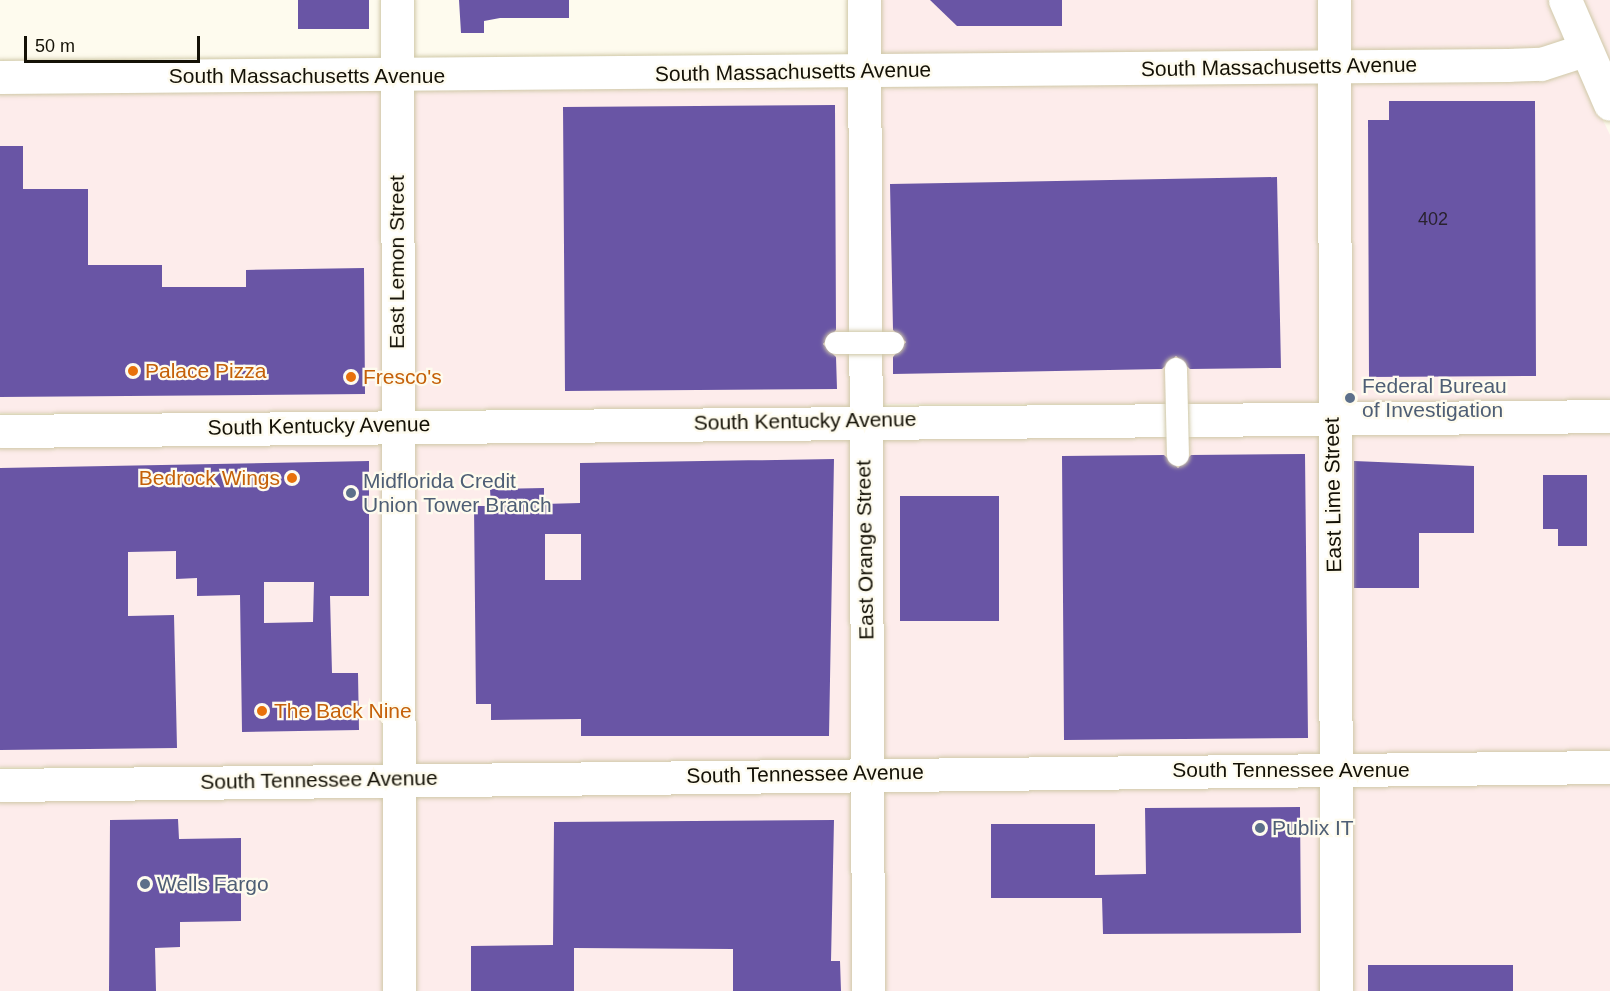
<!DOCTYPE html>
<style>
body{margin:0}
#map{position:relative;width:1610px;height:991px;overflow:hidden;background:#fefbee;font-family:Arial,sans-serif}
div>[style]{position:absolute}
.commercial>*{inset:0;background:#fdeceb;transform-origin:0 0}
.building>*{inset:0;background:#6955a5;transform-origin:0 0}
.roads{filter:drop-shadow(0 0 2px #cfc8a7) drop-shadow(0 0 2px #cfc8a7)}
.secondary>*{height:33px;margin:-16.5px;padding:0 16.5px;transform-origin:16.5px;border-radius:16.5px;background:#fff}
.bridges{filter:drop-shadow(0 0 2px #cfc8a7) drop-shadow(0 0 2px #cfc8a7)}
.street-bridge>*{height:22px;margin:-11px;padding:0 11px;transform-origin:11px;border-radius:11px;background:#fff}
.dots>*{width:16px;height:16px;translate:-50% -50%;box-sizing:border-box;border:3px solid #fefbee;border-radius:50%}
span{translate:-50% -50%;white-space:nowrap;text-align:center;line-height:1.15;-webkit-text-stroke:4.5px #fefbee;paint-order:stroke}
.number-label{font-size:18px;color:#29222e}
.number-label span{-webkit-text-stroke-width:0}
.street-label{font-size:21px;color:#141106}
.food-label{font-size:21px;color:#c56008}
.left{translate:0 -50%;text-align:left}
.right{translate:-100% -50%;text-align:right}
.service-label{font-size:21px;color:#4e5e75}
.scale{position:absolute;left:24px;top:36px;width:176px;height:27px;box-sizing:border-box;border:3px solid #141106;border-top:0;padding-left:8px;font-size:18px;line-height:21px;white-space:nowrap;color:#141106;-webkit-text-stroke:4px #fefbee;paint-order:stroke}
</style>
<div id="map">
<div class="commercial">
<i style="left:877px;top:0;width:443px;height:58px"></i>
<i style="clip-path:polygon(1348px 0,1551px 0,1567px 42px,1539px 52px,1348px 54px)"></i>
<i style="clip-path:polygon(1579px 0,1610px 0,1610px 73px)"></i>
<i style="clip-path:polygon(1577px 65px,1610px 135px,1610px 404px,1346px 404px,1348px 79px)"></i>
<i style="left:1321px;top:79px;width:325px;height:443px;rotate:90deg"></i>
<i style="left:851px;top:83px;width:326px;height:440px;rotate:90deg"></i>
<i style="left:384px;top:88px;width:325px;height:384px;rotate:90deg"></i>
<i style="left:1319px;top:428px;width:330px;height:442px;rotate:89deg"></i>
<i style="left:1346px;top:428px;width:264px;height:330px"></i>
<i style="left:850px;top:433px;width:328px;height:441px;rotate:89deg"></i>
<i style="left:382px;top:437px;width:330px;height:382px;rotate:90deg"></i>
<i style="left:1610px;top:779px;width:212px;height:260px;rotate:90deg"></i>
<i style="left:1323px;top:782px;width:209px;height:442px;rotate:90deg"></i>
<i style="left:854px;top:785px;width:206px;height:443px;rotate:90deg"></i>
<i style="left:384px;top:791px;width:200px;height:384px;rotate:90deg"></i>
</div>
<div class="building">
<i style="left:298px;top:0;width:71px;height:29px"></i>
<i style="clip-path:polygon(459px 0,569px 0,569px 18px,500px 18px,484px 21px,484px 33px,461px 33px)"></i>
<i style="clip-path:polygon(930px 0,1062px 0,1062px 26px,957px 26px)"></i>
<i style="clip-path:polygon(1389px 101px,1535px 101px,1536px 376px,1369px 377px,1368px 120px,1389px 120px)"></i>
<i style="clip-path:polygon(835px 105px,836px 330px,823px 344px,836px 357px,837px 389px,565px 391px,563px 107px)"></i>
<i style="clip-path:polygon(0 146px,23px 146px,23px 189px,88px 189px,88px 265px,162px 265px,162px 287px,246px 287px,246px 270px,364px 268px,365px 394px,0 397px)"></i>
<i style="clip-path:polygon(1277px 177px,1281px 368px,1190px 369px,1176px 356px,1162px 369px,893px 374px,893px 357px,906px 342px,893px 330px,890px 184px)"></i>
<i style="clip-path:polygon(1305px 454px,1308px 738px,1064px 740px,1062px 456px,1164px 455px,1178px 468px,1191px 455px)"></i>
<i style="clip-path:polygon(evenodd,834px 459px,829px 736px,581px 736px,581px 719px,491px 720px,491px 704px,476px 704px,474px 506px,491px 506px,490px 489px,544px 488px,544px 504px,580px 503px,580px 463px,834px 459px,545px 534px,581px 534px,581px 580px,545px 580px,545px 534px)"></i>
<i style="clip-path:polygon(evenodd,369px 461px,369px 596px,330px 596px,332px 673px,358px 673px,359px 730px,242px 732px,240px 595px,197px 596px,197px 578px,176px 579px,176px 551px,128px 552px,128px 616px,174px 615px,177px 748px,0 750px,0 468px,369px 461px,264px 582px,314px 582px,313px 622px,264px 623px,264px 582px)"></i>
<i style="clip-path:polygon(1354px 461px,1474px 466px,1474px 533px,1419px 533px,1419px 588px,1354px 588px)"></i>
<i style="clip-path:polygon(1543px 475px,1587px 475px,1587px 546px,1558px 546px,1558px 529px,1543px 529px)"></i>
<i style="left:900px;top:496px;width:99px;height:125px"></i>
<i style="clip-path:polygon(1300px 807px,1301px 933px,1103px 934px,1102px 898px,991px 898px,991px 824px,1095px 824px,1095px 875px,1146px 874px,1145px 808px)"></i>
<i style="clip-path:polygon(178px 819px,179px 839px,241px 838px,241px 921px,180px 922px,180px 947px,155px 948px,156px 991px,109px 991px,110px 820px)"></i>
<i style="clip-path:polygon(834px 820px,831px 961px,840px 961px,841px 991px,733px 991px,733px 949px,574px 948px,574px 991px,471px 991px,471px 946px,553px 945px,554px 822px)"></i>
<i style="left:1368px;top:965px;width:145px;height:26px"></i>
</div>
<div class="roads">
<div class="secondary">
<i style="left:397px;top:0;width:991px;rotate:89.88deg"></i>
<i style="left:864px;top:0;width:991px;rotate:89.77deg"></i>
<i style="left:1334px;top:0;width:991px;rotate:89.88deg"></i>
<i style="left:1565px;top:0;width:113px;rotate:66.6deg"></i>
<i style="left:0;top:77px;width:1508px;rotate:-0.46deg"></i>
<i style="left:1508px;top:65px;width:33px;rotate:-2deg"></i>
<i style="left:1541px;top:64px;width:45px;rotate:-18deg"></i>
<i style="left:0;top:431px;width:1610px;rotate:-0.53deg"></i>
<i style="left:0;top:785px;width:1610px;rotate:-0.64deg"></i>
</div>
</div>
<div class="bridges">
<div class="street-bridge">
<i style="left:836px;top:343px;width:57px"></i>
<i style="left:1176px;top:369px;width:86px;rotate:88.7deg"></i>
</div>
</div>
<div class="dots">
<i style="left:133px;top:371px;background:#e8710a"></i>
<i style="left:351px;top:377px;background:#e8710a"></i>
<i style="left:1350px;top:398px;background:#5c6f8a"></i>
<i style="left:292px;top:478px;background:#e8710a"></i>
<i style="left:351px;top:493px;background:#5c6f8a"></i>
<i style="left:262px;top:711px;background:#e8710a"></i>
<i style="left:1260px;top:828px;background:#5c6f8a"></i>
<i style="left:145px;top:884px;background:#5c6f8a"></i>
</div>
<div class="number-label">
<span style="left:1433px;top:219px">402</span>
</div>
<div class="street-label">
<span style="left:1279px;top:67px;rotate:-1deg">South Massachusetts Avenue</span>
<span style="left:793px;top:72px;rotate:-1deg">South Massachusetts Avenue</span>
<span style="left:307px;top:76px">South Massachusetts Avenue</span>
<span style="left:397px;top:262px;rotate:-90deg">East Lemon Street</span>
<span style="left:805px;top:421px;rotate:-1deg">South Kentucky Avenue</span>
<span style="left:319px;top:426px;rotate:-1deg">South Kentucky Avenue</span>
<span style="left:1333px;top:495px;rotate:-91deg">East Lime Street</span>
<span style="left:865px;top:550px;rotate:-91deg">East Orange Street</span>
<span style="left:1291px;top:770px">South Tennessee Avenue</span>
<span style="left:805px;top:774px;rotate:-1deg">South Tennessee Avenue</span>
<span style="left:319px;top:780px;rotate:-1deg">South Tennessee Avenue</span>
</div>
<div class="food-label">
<span class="left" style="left:145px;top:371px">Palace Pizza</span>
<span class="left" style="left:363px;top:377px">Fresco's</span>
<span class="right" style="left:280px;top:478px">Bedrock Wings</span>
<span class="left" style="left:274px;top:711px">The Back Nine</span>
</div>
<div class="service-label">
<span class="left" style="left:1362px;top:398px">Federal Bureau<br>of Investigation</span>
<span class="left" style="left:363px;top:493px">Midflorida Credit<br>Union Tower Branch</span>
<span class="left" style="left:1272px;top:828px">Publix IT</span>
<span class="left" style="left:157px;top:884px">Wells Fargo</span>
</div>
<div class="scale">50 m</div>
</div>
